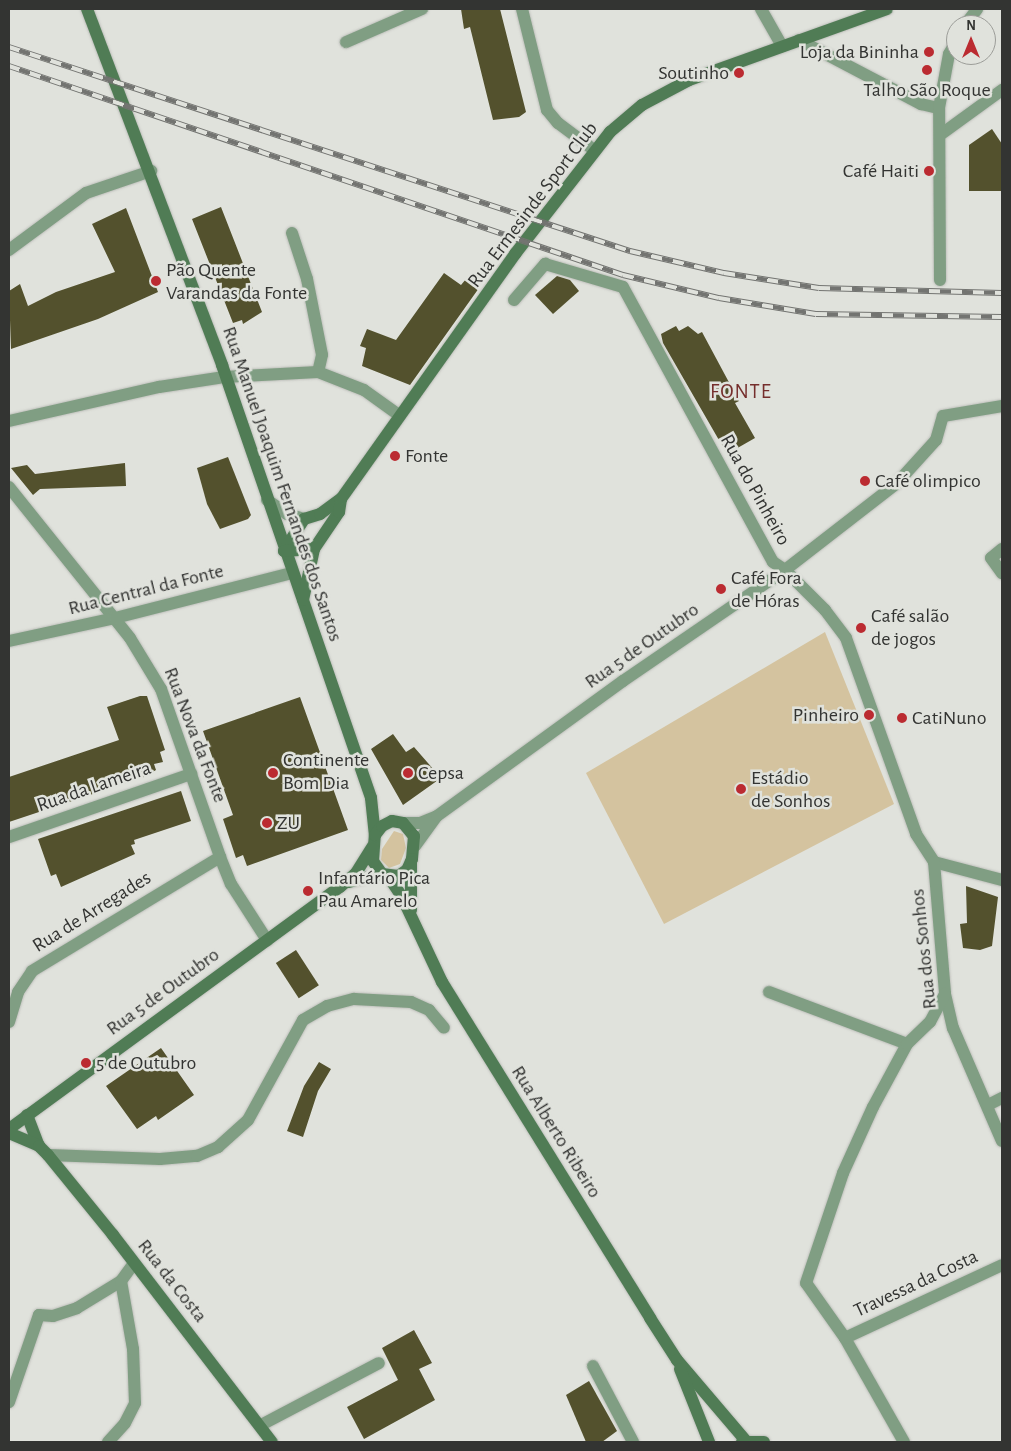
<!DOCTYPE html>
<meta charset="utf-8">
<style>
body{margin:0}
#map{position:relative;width:1011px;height:1451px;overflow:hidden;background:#e0e2dc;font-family:"Alegreya Sans",sans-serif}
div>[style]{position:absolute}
.green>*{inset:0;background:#d4c39f}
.building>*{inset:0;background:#53512d;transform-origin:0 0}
.roads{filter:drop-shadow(0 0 1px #bdbfba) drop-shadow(0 0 1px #bdbfba)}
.street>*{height:12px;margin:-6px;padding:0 6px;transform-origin:6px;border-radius:6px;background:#809e83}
.secondary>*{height:12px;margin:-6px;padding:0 6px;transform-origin:6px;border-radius:6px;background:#507c55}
.rail>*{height:5.5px;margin-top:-2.75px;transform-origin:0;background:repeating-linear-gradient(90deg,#e0e2dc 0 11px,#737471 0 22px);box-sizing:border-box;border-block:1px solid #737471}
.dots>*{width:14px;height:14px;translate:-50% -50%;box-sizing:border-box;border:2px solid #e0e2dc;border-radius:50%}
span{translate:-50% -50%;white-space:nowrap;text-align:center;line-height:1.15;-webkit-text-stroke:5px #e0e2dc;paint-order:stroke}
.poi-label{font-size:20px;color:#333432}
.right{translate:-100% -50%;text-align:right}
.left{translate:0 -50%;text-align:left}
.street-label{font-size:20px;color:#333432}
.neighbourhood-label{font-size:21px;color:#752e2c;letter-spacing:1px}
.frame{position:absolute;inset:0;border:10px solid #333432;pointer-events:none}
.north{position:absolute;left:946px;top:15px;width:50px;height:50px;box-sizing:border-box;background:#e0e2dc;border:1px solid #9b9c98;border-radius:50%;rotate:0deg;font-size:14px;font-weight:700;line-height:20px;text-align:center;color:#333432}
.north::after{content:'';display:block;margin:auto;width:18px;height:22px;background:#bb2b31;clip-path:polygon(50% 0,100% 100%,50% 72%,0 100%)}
</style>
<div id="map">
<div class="green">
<i style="clip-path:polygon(825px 632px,894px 804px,664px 924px,586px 773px)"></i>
<i style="clip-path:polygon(394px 831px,403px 834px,406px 848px,400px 864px,389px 868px,381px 860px,382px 849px)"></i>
</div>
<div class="building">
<i style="clip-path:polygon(461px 9px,500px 9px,526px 112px,519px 117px,493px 120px,470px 27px,464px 29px)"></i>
<i style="clip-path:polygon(992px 129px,1002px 144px,1001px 191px,969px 191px,969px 145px)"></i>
<i style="clip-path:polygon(221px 207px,262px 312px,243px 324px,242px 320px,233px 323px,192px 219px)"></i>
<i style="clip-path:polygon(126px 208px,158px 292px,98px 319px,11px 349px,9px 291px,20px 284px,28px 306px,56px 292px,115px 272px,92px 224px)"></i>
<i style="clip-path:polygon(444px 273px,461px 285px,466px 279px,479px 288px,410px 385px,362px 366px,366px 348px,360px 346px,367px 329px,396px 340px)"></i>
<i style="clip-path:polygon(557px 276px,570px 280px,579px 291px,553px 314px,535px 295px)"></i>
<i style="clip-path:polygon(676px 326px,679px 331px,688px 326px,698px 334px,702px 332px,739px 401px,735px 403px,755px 438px,727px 454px,663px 343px,661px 334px)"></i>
<i style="clip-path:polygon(228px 457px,251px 515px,248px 519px,220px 529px,207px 504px,197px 468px)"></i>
<i style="clip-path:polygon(125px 463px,126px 486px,40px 489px,33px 495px,11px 468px,27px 465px,35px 474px)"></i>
<i style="clip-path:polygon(140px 696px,147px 696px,165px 750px,160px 752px,163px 762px,154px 764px,156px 770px,144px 777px,9px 822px,9px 777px,119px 740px,107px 707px)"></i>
<i style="clip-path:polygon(300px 697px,348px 830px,247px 866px,243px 855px,236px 858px,223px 819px,233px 815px,203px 731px)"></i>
<i style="clip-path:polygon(393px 734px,406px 752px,414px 747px,441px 778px,403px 805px,371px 749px)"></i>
<i style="clip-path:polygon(181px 791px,191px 821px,134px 840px,135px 844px,131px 845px,135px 854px,61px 887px,56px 874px,51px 876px,38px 839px)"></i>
<i style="clip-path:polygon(966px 886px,998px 897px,992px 946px,980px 950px,963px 948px,960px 924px,967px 923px)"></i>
<i style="left:296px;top:950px;width:42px;height:24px;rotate:57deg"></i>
<i style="clip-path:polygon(161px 1048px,194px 1095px,158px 1120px,156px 1116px,137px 1129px,106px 1086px)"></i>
<i style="clip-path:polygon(319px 1062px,331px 1069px,318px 1091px,303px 1137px,287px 1131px,304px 1086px)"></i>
<i style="clip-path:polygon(414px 1330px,432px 1363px,419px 1369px,435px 1400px,364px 1439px,347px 1407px,398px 1380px,382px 1348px)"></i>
<i style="clip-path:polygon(589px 1381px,617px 1431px,602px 1442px,586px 1442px,566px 1395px)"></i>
</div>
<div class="roads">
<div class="street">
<i style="left:522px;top:9px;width:104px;rotate:76.1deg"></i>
<i style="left:547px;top:110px;width:17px;rotate:50deg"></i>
<i style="left:558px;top:123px;width:45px;rotate:36.9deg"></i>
<i style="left:761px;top:9px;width:43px;rotate:60.4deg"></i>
<i style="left:965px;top:25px;width:20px;rotate:-53deg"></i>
<i style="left:799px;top:40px;width:138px;rotate:27.7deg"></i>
<i style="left:921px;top:104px;width:18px;rotate:13deg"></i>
<i style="left:346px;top:42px;width:83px;rotate:-23.5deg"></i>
<i style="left:940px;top:135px;width:77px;rotate:-36deg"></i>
<i style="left:292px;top:233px;width:48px;rotate:71.9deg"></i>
<i style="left:307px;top:279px;width:77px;rotate:78.8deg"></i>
<i style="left:322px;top:355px;width:17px;rotate:103deg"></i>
<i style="left:9px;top:250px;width:96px;rotate:-36.5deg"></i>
<i style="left:86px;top:193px;width:69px;rotate:-18.7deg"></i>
<i style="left:940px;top:280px;width:172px;rotate:-90.3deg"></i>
<i style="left:939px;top:108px;width:55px;rotate:-79.5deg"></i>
<i style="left:949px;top:54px;width:14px;rotate:-60deg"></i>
<i style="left:514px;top:300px;width:48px;rotate:-49.3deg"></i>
<i style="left:545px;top:264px;width:81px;rotate:16.4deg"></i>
<i style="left:623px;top:287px;width:313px;rotate:61.4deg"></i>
<i style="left:773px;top:562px;width:14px;rotate:34deg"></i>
<i style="left:785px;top:570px;width:57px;rotate:45deg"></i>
<i style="left:825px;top:610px;width:35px;rotate:53deg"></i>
<i style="left:846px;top:638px;width:208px;rotate:70.3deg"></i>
<i style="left:916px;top:834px;width:33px;rotate:57deg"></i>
<i style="left:934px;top:862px;width:70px;rotate:14.8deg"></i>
<i style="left:9px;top:421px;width:154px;rotate:-12.8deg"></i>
<i style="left:159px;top:387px;width:66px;rotate:-8.7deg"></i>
<i style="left:224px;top:377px;width:94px;rotate:-3deg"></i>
<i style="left:318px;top:372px;width:49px;rotate:21.4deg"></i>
<i style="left:364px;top:390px;width:44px;rotate:35.8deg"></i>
<i style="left:9px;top:487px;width:193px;rotate:51.3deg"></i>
<i style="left:130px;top:638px;width:60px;rotate:58.7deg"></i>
<i style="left:161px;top:689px;width:178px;rotate:70.6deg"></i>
<i style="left:220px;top:857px;width:29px;rotate:68deg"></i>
<i style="left:231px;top:884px;width:67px;rotate:57.3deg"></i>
<i style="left:267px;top:500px;width:24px;rotate:35deg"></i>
<i style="left:287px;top:514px;width:18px;rotate:16deg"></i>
<i style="left:1002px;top:549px;width:14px;rotate:141deg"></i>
<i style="left:991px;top:558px;width:19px;rotate:54deg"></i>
<i style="left:9px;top:641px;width:108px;rotate:-12.2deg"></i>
<i style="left:115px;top:618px;width:183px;rotate:-14.3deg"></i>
<i style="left:403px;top:823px;width:17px"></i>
<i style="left:420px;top:823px;width:16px;rotate:-22deg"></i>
<i style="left:9px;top:837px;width:193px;rotate:-19.1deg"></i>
<i style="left:415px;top:846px;width:37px;rotate:-54deg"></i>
<i style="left:437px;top:816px;width:230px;rotate:-36deg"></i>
<i style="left:623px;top:681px;width:196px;rotate:-34.4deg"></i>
<i style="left:785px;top:570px;width:142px;rotate:-37.8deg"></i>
<i style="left:897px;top:483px;width:58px;rotate:-47.8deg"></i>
<i style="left:936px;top:440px;width:25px;rotate:-74deg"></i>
<i style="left:943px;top:416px;width:60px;rotate:-9.6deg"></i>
<i style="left:934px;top:862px;width:132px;rotate:85.2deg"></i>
<i style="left:945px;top:994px;width:35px;rotate:77deg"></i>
<i style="left:953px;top:1028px;width:123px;rotate:66.6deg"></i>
<i style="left:769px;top:992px;width:147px;rotate:20.6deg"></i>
<i style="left:9px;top:1022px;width:31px;rotate:-73deg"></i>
<i style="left:18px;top:992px;width:25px;rotate:-56deg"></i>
<i style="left:32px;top:971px;width:220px;rotate:-31.2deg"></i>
<i style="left:988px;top:1105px;width:16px;rotate:-27deg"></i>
<i style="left:48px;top:1155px;width:112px;rotate:2deg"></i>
<i style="left:160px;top:1159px;width:37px;rotate:-5deg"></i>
<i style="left:197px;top:1156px;width:23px;rotate:-23deg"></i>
<i style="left:218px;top:1147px;width:40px;rotate:-42deg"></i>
<i style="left:248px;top:1120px;width:114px;rotate:-61.2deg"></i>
<i style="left:303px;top:1020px;width:28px;rotate:-30deg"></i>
<i style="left:327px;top:1006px;width:28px;rotate:-15deg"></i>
<i style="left:354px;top:999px;width:57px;rotate:3deg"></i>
<i style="left:411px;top:1002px;width:20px;rotate:24deg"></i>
<i style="left:429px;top:1010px;width:23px;rotate:50deg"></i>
<i style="left:845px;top:1338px;width:173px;rotate:-24.9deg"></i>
<i style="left:593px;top:1366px;width:86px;rotate:62.2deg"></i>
<i style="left:9px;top:1402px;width:92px;rotate:-71deg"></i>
<i style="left:39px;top:1315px;width:14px;rotate:4deg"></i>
<i style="left:53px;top:1316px;width:25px;rotate:-18deg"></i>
<i style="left:77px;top:1308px;width:52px;rotate:-31.5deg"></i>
<i style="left:261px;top:1425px;width:133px;rotate:-27.7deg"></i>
<i style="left:108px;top:1442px;width:25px;rotate:-48deg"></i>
<i style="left:125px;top:1423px;width:22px;rotate:-63deg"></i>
<i style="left:135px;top:1403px;width:54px;rotate:-92.1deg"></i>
<i style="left:133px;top:1349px;width:69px;rotate:-100deg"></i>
<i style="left:121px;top:1281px;width:22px;rotate:-54deg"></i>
<i style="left:904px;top:1442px;width:120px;rotate:-119.6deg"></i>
<i style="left:845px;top:1338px;width:67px;rotate:-125.3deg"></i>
<i style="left:806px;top:1283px;width:116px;rotate:-71.4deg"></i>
<i style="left:843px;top:1173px;width:72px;rotate:-65.6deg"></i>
<i style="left:873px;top:1107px;width:72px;rotate:-61.6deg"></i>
<i style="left:907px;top:1044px;width:32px;rotate:-44deg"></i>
<i style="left:930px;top:1022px;width:32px;rotate:-62deg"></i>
</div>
<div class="secondary">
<i style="left:87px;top:9px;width:381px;rotate:69.2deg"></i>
<i style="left:222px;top:365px;width:458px;rotate:71deg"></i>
<i style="left:371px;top:798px;width:37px;rotate:84deg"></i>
<i style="left:284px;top:551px;width:38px;rotate:-58deg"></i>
<i style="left:304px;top:519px;width:17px;rotate:-17deg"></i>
<i style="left:320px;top:514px;width:26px;rotate:-36deg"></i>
<i style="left:284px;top:551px;width:30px;rotate:-4deg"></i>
<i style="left:303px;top:600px;width:52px;rotate:-77.8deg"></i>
<i style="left:314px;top:549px;width:45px;rotate:-56deg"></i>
<i style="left:339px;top:512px;width:13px;rotate:-81deg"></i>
<i style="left:341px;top:499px;width:301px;rotate:-54.6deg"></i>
<i style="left:515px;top:254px;width:155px;rotate:-52.1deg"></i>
<i style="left:610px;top:132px;width:42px;rotate:-40.2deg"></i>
<i style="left:642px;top:105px;width:53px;rotate:-28deg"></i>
<i style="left:689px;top:80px;width:210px;rotate:-19.7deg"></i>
<i style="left:392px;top:821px;width:11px;rotate:10deg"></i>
<i style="left:403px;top:823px;width:17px;rotate:50deg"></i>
<i style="left:414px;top:836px;width:23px;rotate:95deg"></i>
<i style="left:412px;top:859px;width:12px;rotate:114deg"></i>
<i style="left:407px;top:870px;width:11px;rotate:146deg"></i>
<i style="left:398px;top:876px;width:16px;rotate:-173deg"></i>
<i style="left:382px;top:874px;width:16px;rotate:-125deg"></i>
<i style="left:373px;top:861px;width:26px;rotate:-86deg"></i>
<i style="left:375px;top:835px;width:11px;rotate:-52deg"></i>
<i style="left:382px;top:826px;width:11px;rotate:-27deg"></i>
<i style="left:388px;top:876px;width:25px;rotate:56deg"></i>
<i style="left:402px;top:897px;width:94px;rotate:64.8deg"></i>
<i style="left:442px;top:982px;width:395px;rotate:58.2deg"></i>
<i style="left:650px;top:1318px;width:50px;rotate:57.3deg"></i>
<i style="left:677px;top:1360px;width:106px;rotate:49.6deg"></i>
<i style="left:349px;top:882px;width:34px;rotate:-14deg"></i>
<i style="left:411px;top:910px;width:48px;rotate:-90deg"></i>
<i style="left:27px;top:1115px;width:33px;rotate:69deg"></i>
<i style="left:9px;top:1129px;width:410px;rotate:-36.2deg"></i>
<i style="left:340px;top:887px;width:21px;rotate:-41deg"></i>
<i style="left:356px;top:873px;width:31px;rotate:-58deg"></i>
<i style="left:9px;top:1133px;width:33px;rotate:23deg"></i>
<i style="left:39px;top:1146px;width:13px;rotate:45deg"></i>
<i style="left:48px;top:1155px;width:103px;rotate:50.9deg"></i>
<i style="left:113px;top:1235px;width:261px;rotate:52.5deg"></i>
<i style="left:680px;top:1369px;width:79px;rotate:68.3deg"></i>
<i style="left:742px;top:1442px;width:22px"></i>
</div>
</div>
<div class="rail">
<i style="left:9px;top:47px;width:654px;rotate:18.19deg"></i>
<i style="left:630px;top:251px;width:97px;rotate:13.2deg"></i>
<i style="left:724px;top:273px;width:96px;rotate:9deg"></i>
<i style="left:819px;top:288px;width:183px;rotate:1.6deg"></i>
<i style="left:9px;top:66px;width:649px;rotate:18.8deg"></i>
<i style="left:623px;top:275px;width:99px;rotate:13.5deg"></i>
<i style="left:719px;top:298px;width:98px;rotate:9.4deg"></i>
<i style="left:816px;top:314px;width:186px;rotate:0.9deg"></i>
</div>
<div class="dots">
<i style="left:929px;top:52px;background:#bb2b31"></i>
<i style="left:927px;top:70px;background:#bb2b31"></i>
<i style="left:739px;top:73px;background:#bb2b31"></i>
<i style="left:929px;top:171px;background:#bb2b31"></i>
<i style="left:156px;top:281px;background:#bb2b31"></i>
<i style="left:395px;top:456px;background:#bb2b31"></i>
<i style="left:865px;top:481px;background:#bb2b31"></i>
<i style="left:721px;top:589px;background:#bb2b31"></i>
<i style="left:861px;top:628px;background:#bb2b31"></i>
<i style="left:869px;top:715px;background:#bb2b31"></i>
<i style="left:902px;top:718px;background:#bb2b31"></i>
<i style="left:273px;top:773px;background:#bb2b31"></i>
<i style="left:408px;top:773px;background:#bb2b31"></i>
<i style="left:741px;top:789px;background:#bb2b31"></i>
<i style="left:267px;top:823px;background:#bb2b31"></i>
<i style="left:308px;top:891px;background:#bb2b31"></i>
<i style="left:86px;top:1063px;background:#bb2b31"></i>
</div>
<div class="poi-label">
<span class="right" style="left:919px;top:52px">Loja da Bininha</span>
<span class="right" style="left:729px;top:73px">Soutinho</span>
<span style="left:927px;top:90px">Talho São Roque</span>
<span class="right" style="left:919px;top:171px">Café Haiti</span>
<span class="left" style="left:166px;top:282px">Pão Quente<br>Varandas da Fonte</span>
<span class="left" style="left:405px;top:456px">Fonte</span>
<span class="left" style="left:875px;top:481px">Café olimpico</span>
<span class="left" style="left:731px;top:590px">Café Fora<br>de Hóras</span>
<span class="left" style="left:871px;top:628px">Café salão<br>de jogos</span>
<span class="right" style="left:859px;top:715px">Pinheiro</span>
<span class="left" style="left:912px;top:718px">CatiNuno</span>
<span class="left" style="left:283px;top:772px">Continente<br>Bom Dia</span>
<span class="left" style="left:418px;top:773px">Cepsa</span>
<span class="left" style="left:751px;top:790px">Estádio<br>de Sonhos</span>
<span class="left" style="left:277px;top:823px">ZU</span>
<span class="left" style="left:318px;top:890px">Infantário Pica<br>Pau Amarelo</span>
<span class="left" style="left:96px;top:1063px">5 de Outubro</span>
</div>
<div class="street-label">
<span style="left:533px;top:205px;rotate:-53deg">Rua Ermesinde Sport Club</span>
<span style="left:282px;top:484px;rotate:71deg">Rua Manuel Joaquim Fernandes dos Santos</span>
<span style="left:755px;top:490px;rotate:61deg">Rua do Pinheiro</span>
<span style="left:146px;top:590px;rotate:-14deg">Rua Central da Fonte</span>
<span style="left:642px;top:646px;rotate:-35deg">Rua 5 de Outubro</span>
<span style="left:195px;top:735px;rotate:69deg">Rua Nova da Fonte</span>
<span style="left:94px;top:787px;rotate:-19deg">Rua da Lameira</span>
<span style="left:92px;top:912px;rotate:-32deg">Rua de Arregades</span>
<span style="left:924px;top:949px;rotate:-96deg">Rua dos Sonhos</span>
<span style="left:163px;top:992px;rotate:-36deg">Rua 5 de Outubro</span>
<span style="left:556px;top:1132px;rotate:58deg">Rua Alberto Ribeiro</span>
<span style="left:172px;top:1281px;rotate:52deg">Rua da Costa</span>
<span style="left:916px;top:1284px;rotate:-25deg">Travessa da Costa</span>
</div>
<div class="neighbourhood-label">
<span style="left:741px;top:392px">FONTE</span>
</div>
<div class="frame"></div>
<div class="north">N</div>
</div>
